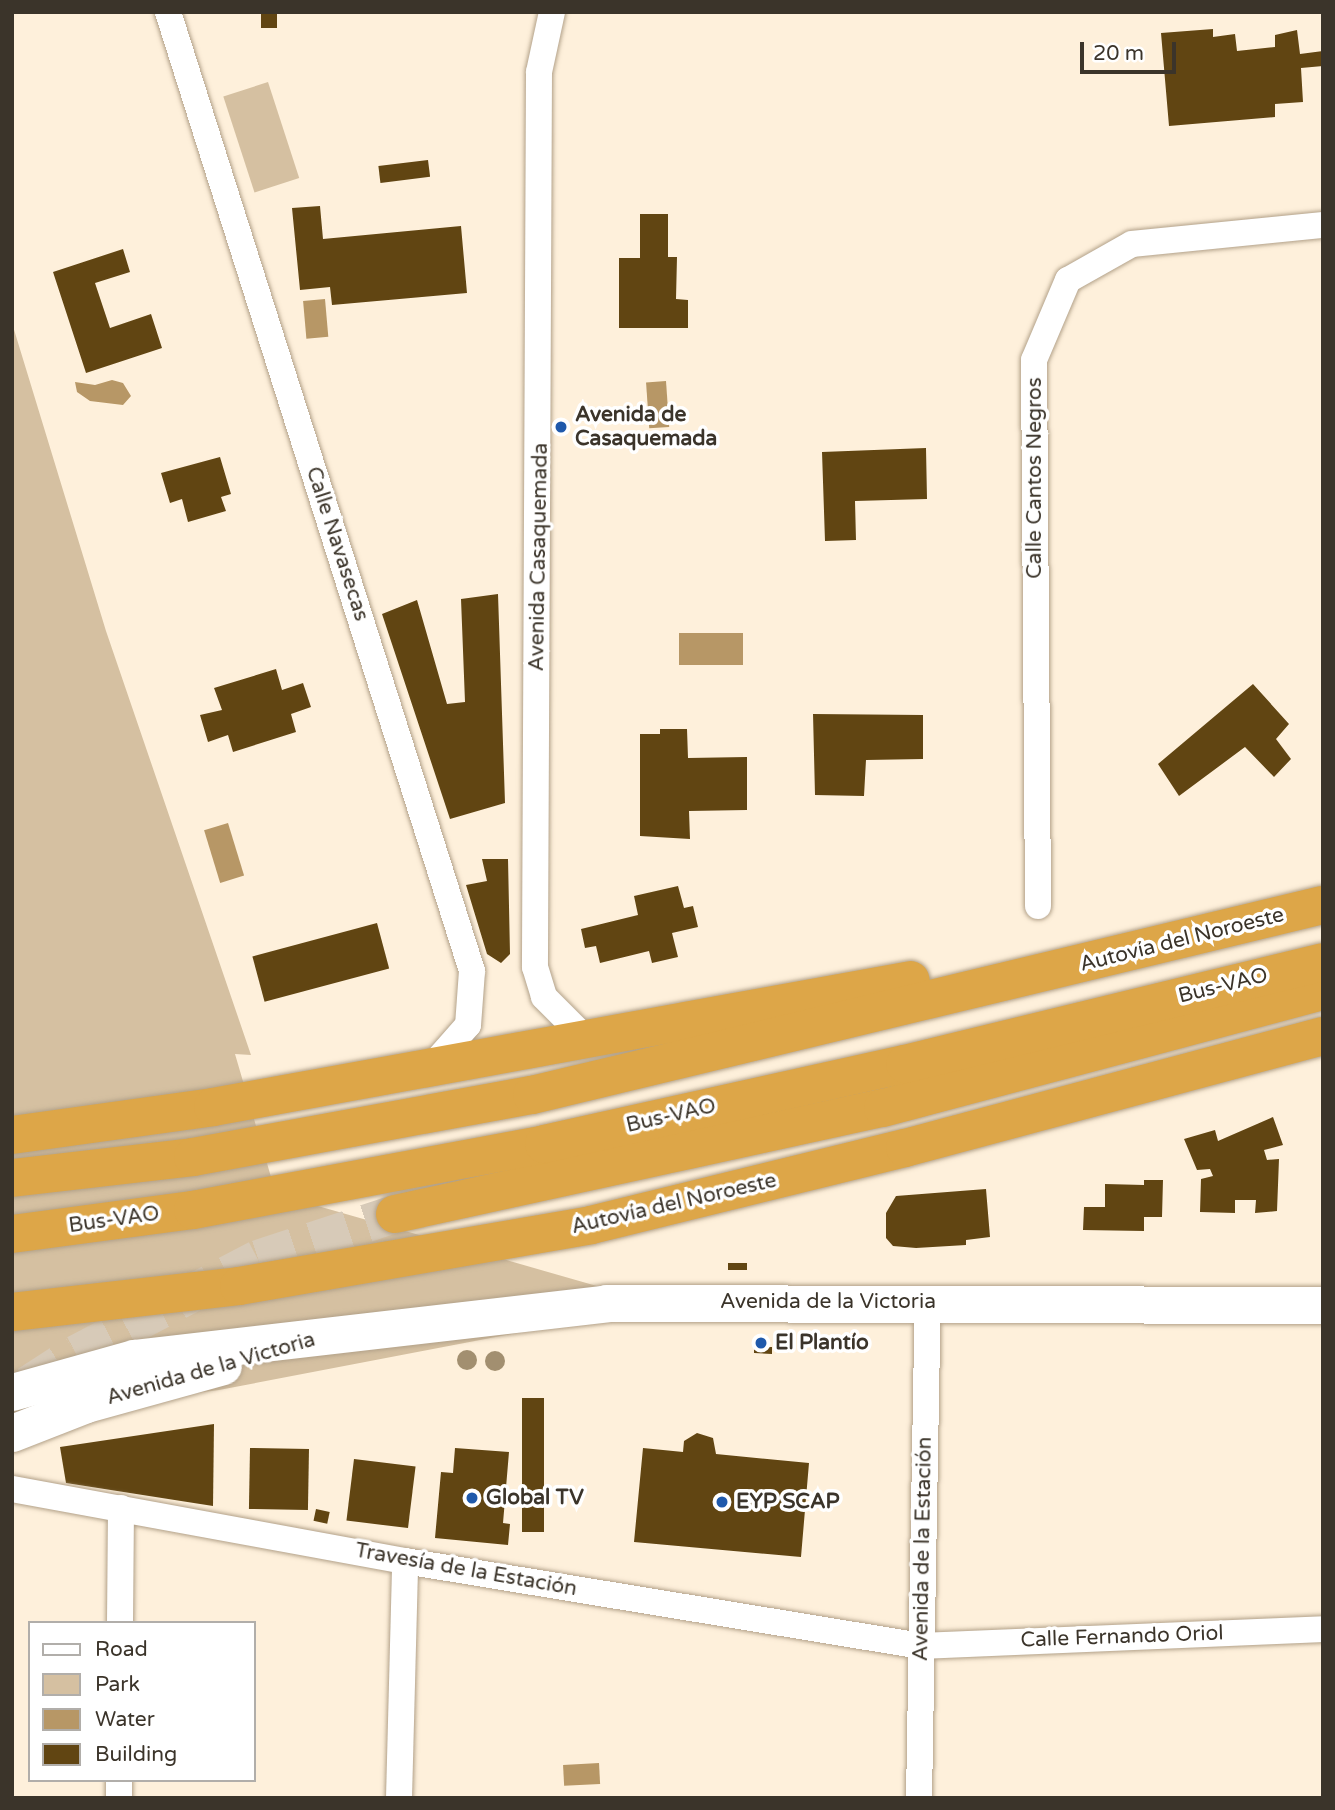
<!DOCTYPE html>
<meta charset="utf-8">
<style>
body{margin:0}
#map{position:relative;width:1335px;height:1810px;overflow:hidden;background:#fef0db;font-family:"Varela Round",sans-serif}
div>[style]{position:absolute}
.green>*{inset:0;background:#d5c0a1;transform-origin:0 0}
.water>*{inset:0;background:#b79766;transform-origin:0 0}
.building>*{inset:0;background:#614512;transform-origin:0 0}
.highway-tunnel>*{height:38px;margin-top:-19px;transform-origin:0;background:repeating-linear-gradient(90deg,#d7cab8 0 38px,transparent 0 57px)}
.roads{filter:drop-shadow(0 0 2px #b2a189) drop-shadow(0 0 2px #b2a189)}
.street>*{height:26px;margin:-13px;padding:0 13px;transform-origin:13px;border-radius:13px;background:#fff}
.secondary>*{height:37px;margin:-18.5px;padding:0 18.5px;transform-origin:18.5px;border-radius:18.5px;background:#fff}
.highway>*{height:38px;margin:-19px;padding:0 19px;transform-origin:19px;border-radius:19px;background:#dda648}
.trees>*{width:20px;height:20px;margin:-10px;border-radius:50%;background:#a28f70}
.dots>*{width:19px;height:19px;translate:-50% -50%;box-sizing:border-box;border:4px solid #fff;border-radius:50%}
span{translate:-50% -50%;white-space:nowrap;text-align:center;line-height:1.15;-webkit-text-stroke:7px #fff;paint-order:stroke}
.poi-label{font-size:21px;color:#3b342a;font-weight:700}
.left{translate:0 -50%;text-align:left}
.street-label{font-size:21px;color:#3b342a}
.frame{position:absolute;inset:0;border:14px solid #3b342a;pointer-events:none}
.legend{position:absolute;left:28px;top:1621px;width:228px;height:161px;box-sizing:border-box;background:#fff;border:2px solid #b1aeaa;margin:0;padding:9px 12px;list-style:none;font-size:21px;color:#3b342a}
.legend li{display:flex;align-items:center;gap:14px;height:35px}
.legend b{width:35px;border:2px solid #b1aeaa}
.scale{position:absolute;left:1080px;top:42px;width:96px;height:32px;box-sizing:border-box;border:4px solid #3b342a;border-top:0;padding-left:9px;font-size:21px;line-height:24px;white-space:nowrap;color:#3b342a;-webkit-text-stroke:5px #fff;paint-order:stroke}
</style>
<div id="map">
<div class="green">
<i style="left:268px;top:82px;width:101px;height:47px;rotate:72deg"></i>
<i style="clip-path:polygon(12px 323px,106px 631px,251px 1055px,235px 1054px,276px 1194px,663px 1305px,219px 1390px,12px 1416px)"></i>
</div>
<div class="water">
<i style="left:325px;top:299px;width:38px;height:22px;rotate:85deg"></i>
<i style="clip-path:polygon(112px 380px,123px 383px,131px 396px,123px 405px,90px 401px,77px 392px,75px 382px,95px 385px)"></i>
<i style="left:666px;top:381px;width:46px;height:20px;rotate:86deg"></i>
<i style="left:743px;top:633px;width:32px;height:64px;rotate:90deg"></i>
<i style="left:228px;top:823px;width:55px;height:25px;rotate:73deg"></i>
<i style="left:599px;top:1763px;width:21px;height:36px;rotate:87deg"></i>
</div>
<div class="building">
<i style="left:261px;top:12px;width:16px;height:16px"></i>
<i style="clip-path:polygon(1213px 29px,1213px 37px,1235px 34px,1237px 51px,1275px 47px,1275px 35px,1297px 30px,1300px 54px,1323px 51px,1323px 66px,1301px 68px,1303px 102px,1275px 104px,1275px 117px,1169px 126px,1161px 33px)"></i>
<i style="left:428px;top:160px;width:17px;height:50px;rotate:83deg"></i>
<i style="clip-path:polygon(320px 206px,323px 239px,461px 226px,467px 293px,332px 305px,330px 287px,300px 290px,292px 208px)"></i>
<i style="clip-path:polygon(640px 214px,668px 214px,668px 257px,677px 257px,676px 299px,688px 300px,688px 328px,619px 328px,619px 258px,640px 258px)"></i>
<i style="clip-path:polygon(123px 249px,130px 272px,95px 283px,110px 328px,151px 314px,162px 348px,86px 373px,53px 272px)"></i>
<i style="clip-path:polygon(926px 448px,927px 499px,855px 501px,856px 540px,825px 541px,822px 452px)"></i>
<i style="clip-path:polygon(220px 457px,231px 494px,221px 497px,226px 511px,188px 522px,182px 499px,170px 503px,161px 473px)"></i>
<i style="clip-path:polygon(498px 594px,505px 803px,450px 819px,382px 614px,417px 600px,447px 704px,465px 702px,461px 599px)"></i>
<i style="clip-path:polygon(276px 669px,282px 690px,303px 683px,311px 707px,291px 714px,296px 732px,233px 752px,228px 735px,208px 742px,200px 715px,222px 710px,214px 688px)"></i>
<i style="clip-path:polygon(1253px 684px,1289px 724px,1276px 739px,1291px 759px,1274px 777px,1245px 747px,1179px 796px,1158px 764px)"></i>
<i style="clip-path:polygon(813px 714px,923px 715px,923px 759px,866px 760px,864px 796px,815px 795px)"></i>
<i style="clip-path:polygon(660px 729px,687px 729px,688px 758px,747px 757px,747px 810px,689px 811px,690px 839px,640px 836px,640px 734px,660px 734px)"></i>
<i style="clip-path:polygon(482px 859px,508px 859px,510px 954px,501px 963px,487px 954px,466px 885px,487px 881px)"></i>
<i style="clip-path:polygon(678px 886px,684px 908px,693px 906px,698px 927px,672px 933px,678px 957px,652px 963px,649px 951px,600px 963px,596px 946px,585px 948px,581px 929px,638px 915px,634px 896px)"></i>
<i style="left:377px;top:923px;width:47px;height:129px;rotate:75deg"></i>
<i style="clip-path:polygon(1273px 1117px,1283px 1145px,1264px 1150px,1267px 1160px,1279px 1159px,1277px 1211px,1255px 1213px,1256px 1200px,1235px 1200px,1235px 1213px,1200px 1212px,1201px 1179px,1213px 1176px,1210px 1169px,1197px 1170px,1184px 1139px,1215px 1130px,1218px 1141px)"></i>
<i style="clip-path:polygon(1144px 1180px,1163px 1180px,1162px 1217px,1144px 1217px,1144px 1231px,1083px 1230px,1084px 1207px,1105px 1207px,1105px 1184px,1144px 1185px)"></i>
<i style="clip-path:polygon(986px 1189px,990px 1237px,966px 1240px,966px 1245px,916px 1248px,893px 1246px,886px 1238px,886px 1213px,896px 1196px)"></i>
<i style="left:728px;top:1263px;width:19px;height:7px"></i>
<i style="clip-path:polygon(754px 1347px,772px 1347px,772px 1354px,754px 1353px)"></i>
<i style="left:522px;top:1398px;width:22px;height:134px"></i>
<i style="clip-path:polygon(214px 1424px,213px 1506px,66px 1483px,60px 1447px)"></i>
<i style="clip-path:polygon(697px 1433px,713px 1438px,716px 1454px,809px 1463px,801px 1557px,634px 1542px,643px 1448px,683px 1452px,684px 1441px)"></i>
<i style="left:250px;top:1448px;width:59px;height:61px;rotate:1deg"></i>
<i style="clip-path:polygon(455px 1448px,509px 1452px,503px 1523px,510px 1524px,508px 1545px,435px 1538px,441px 1472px,453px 1473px)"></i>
<i style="left:354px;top:1459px;width:62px;height:62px;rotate:7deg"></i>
<i style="left:316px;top:1509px;width:14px;height:12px;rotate:12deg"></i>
</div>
<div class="highway-tunnel">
<i style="left:28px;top:1385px;width:57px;rotate:-32.9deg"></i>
<i style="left:76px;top:1354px;width:205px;rotate:-27.6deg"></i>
<i style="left:258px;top:1259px;width:144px;rotate:-18.2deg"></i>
</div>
<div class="roads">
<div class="street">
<i style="left:168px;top:12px;width:1006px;rotate:72.41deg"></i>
<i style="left:472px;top:971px;width:54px;rotate:94.2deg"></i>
<i style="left:468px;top:1025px;width:56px;rotate:131.4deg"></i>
<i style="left:552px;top:12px;width:61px;rotate:102.2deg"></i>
<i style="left:539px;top:72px;width:895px;rotate:90.26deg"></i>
<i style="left:535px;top:967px;width:31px;rotate:73deg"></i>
<i style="left:544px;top:997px;width:62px;rotate:45deg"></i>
<i style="left:1038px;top:906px;width:546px;rotate:-90.42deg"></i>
<i style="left:1034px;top:360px;width:87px;rotate:-67deg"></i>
<i style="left:1068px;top:280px;width:73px;rotate:-29.4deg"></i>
<i style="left:1132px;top:244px;width:192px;rotate:-5.7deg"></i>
<i style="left:12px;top:1489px;width:400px;rotate:10.4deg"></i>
<i style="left:405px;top:1561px;width:523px;rotate:9.35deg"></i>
<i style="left:921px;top:1646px;width:402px;rotate:-2.4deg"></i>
<i style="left:120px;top:1623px;width:115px;rotate:-89.5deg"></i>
<i style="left:119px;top:1798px;width:18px;rotate:-90deg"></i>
<i style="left:399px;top:1798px;width:237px;rotate:-88.5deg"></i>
<i style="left:919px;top:1798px;width:497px;rotate:-89deg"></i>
</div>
<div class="secondary">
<i style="left:12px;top:1392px;width:127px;rotate:-15.6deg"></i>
<i style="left:134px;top:1358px;width:475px;rotate:-6.6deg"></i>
<i style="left:606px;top:1303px;width:717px;rotate:0.16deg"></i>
<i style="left:12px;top:1433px;width:79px;rotate:-21.4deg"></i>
<i style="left:86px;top:1404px;width:142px;rotate:-15.5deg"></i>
</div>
<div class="highway">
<i style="left:12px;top:1135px;width:203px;rotate:-7.9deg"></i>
<i style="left:213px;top:1107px;width:709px;rotate:-10.31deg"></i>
<i style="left:12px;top:1178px;width:182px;rotate:-6.6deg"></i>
<i style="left:193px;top:1157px;width:345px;rotate:-10.4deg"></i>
<i style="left:532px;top:1095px;width:813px;rotate:-13.51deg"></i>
<i style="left:395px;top:1214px;width:499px;rotate:-12.3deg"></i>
<i style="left:883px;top:1108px;width:455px;rotate:-14.9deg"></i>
<i style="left:12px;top:1234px;width:183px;rotate:-7.6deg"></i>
<i style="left:193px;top:1210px;width:357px;rotate:-10.6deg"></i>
<i style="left:544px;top:1144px;width:370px;rotate:-12.5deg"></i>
<i style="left:905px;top:1064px;width:430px;rotate:-13.7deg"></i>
<i style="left:12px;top:1312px;width:228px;rotate:-6.5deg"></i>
<i style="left:239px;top:1286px;width:357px;rotate:-9.8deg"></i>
<i style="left:591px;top:1225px;width:323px;rotate:-13.8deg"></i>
<i style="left:905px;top:1148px;width:433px;rotate:-15deg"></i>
</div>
</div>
<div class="trees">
<i style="left:467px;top:1360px"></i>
<i style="left:495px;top:1361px"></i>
</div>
<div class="dots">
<i style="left:561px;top:427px;background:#1f59ab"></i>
<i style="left:761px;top:1343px;background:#1f59ab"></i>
<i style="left:472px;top:1498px;background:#1f59ab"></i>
<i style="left:722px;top:1502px;background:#1f59ab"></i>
</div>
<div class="poi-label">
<span class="left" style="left:575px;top:427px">Avenida de<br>Casaquemada</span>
<span class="left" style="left:775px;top:1343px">El Plantío</span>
<span class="left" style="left:486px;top:1498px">Global TV</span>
<span class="left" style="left:736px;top:1502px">EYP SCAP</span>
</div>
<div class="street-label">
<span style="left:1035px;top:478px;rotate:-90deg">Calle Cantos Negros</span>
<span style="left:337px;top:544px;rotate:72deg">Calle Navasecas</span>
<span style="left:539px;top:557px;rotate:-89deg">Avenida Casaquemada</span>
<span style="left:1182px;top:940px;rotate:-14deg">Autovía del Noroeste</span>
<span style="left:1223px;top:986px;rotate:-14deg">Bus-VAO</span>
<span style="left:671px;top:1116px;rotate:-13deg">Bus-VAO</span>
<span style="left:674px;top:1204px;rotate:-13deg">Autovía del Noroeste</span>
<span style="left:114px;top:1220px;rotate:-8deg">Bus-VAO</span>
<span style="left:828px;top:1302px">Avenida de la Victoria</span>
<span style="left:211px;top:1369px;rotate:-16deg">Avenida de la Victoria</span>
<span style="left:923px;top:1549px;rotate:-89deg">Avenida de la Estación</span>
<span style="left:466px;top:1570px;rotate:10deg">Travesía de la Estación</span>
<span style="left:1122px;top:1637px;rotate:-2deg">Calle Fernando Oriol</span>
</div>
<div class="frame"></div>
<ul class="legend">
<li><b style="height:9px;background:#fff"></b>Road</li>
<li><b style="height:19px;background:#d5c0a1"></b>Park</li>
<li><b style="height:19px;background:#b79766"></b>Water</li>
<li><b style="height:19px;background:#614512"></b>Building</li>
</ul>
<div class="scale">20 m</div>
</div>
